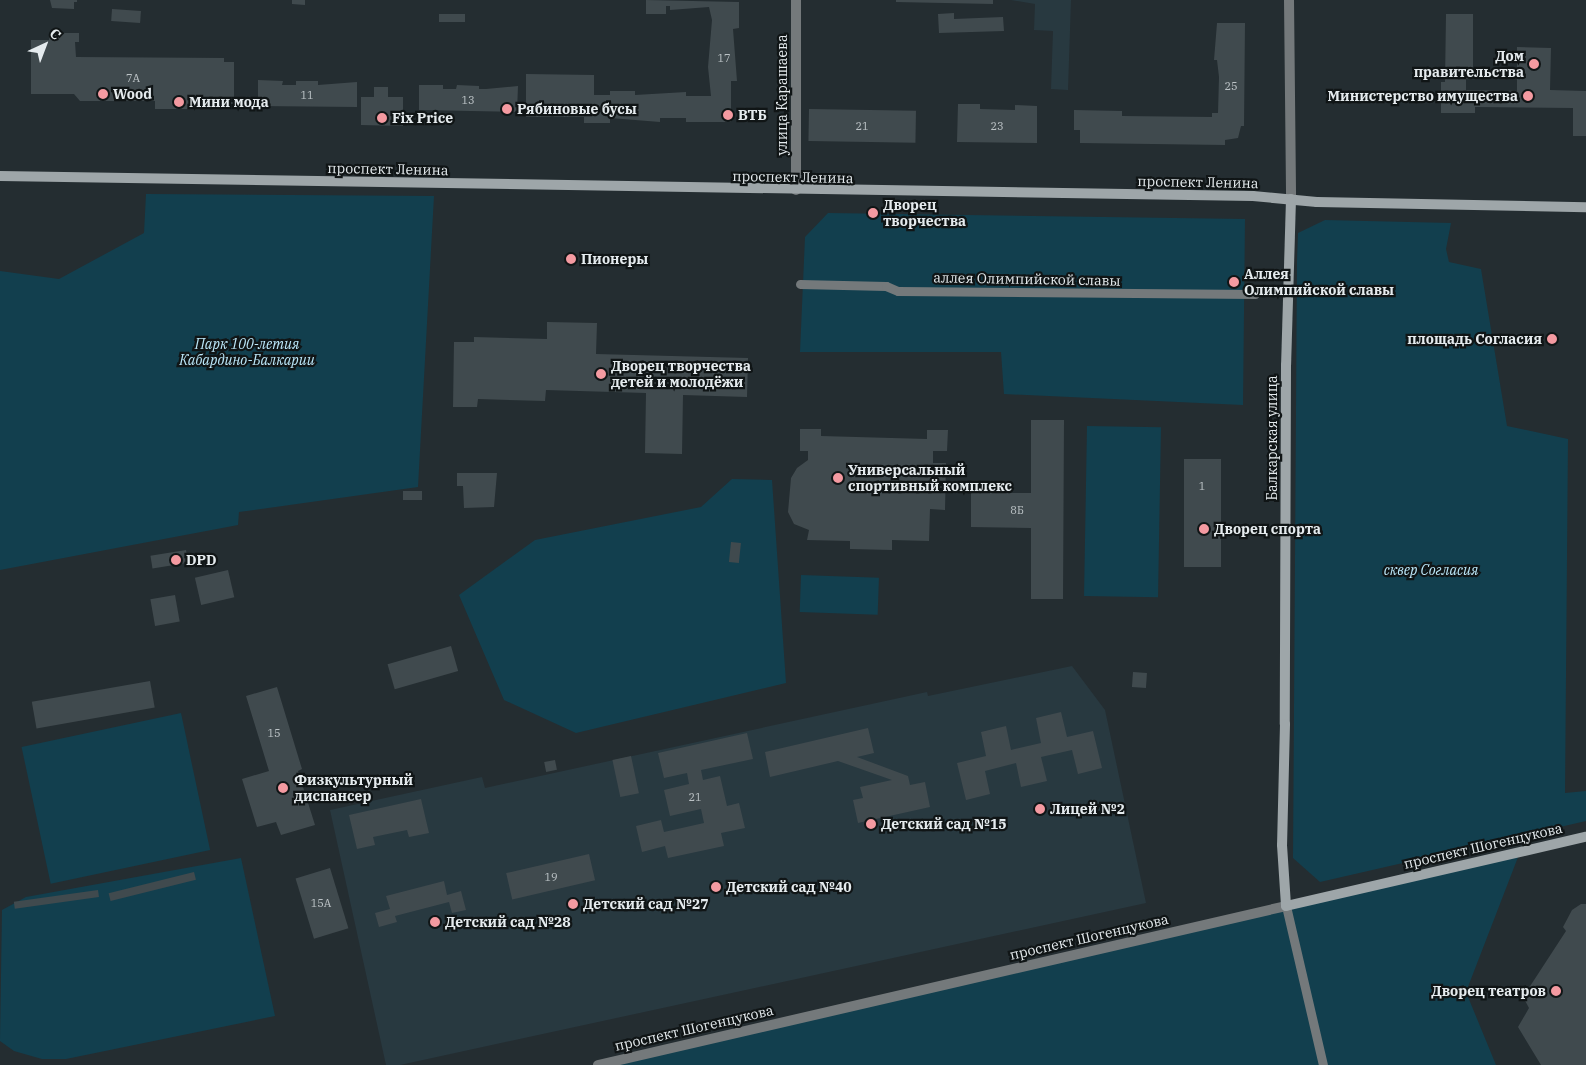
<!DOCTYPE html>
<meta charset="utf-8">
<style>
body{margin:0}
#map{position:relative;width:1586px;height:1065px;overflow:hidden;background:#242d31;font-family:"IBM Plex Serif",serif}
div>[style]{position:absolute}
.built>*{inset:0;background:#283940}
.green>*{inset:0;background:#123f4e;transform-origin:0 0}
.building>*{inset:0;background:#404a4e;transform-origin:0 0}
.pedestrian>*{height:9px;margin:-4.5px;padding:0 4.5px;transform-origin:4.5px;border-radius:4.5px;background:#74797b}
.minor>*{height:10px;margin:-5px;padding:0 5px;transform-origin:5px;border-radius:5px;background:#74797b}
.tertiary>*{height:10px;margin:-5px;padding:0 5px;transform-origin:5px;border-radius:5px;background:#74797b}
.secondary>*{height:10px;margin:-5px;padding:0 5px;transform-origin:5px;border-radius:5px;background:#9ea6a9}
.dots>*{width:14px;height:14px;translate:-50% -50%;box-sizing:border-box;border:2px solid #101516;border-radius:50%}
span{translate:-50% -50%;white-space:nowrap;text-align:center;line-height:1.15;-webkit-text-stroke:4.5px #101516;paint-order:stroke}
.number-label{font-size:11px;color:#bcc3c6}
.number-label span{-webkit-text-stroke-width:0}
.poi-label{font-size:14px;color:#e5ebee;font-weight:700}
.right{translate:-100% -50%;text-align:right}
.left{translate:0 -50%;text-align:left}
.street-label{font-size:14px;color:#e5ebee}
.park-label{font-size:14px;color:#bce8fa;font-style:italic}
.north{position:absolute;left:20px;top:20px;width:50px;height:50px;-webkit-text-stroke:4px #101516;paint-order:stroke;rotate:43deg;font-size:14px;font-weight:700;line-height:20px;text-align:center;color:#e5ebee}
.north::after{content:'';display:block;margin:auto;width:18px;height:22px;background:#e5ebee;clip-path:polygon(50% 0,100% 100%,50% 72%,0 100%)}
</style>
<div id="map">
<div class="built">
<i style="clip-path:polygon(1011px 0,1071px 0,1068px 90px,1051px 89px,1053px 31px,1034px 30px,1035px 4px)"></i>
<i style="clip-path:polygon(1072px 666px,1105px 710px,1146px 903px,400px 1065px,386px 1065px,330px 810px,482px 777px,485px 788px,927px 692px,928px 696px)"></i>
</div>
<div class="green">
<i style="clip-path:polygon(146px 194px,434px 196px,418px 487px,239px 512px,238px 525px,0 570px,0 271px,59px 279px,144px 233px)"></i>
<i style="clip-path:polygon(828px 213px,1245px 219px,1243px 405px,1004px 394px,1001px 352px,800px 352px,805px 237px)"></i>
<i style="clip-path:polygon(1325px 220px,1451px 223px,1446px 249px,1449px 262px,1481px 269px,1507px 426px,1568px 439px,1565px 793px,1586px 791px,1586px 821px,1320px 882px,1293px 858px,1297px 261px,1298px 233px)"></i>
<i style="left:1087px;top:426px;width:74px;height:170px;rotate:1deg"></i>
<i style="clip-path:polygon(732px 479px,772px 480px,786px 683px,576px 733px,504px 700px,459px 595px,535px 540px,701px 507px)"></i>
<i style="left:801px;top:575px;width:78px;height:37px;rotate:2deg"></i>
<i style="left:181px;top:713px;width:140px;height:163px;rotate:78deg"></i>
<i style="clip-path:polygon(1520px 852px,1466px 992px,1496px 1065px,598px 1065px)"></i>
<i style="clip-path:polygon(241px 858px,275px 1016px,66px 1059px,42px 1059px,14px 1051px,0 1041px,2px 910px,26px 897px)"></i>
</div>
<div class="building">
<i style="clip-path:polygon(50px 0,77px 0,77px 2px,74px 2px,74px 9px,52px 8px)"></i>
<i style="clip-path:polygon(292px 0,305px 0,305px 5px,292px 4px)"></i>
<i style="clip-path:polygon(646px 0,739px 2px,739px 28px,733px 29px,737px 81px,731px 81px,731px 122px,686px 122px,686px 118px,660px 118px,660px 122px,610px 118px,610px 123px,584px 123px,584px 117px,526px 117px,526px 74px,594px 75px,594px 95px,610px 95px,610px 91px,635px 91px,635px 95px,686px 92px,686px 96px,711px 96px,708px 67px,712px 20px,709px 7px,670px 10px,670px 6px,666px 6px,666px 14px,646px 14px)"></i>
<i style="clip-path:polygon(896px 0,993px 0,993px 4px,896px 2px)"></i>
<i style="left:112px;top:9px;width:29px;height:12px;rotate:4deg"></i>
<i style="clip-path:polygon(954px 13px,954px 19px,1003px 17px,1004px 31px,939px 33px,938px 14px)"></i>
<i style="left:439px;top:14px;width:26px;height:8px"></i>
<i style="clip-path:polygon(1446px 14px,1473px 14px,1473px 79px,1466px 79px,1466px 90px,1517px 91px,1517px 47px,1551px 48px,1550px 90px,1586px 91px,1586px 136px,1573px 136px,1573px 108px,1475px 107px,1475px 113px,1441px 113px,1441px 82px,1445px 82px)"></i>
<i style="clip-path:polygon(1217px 23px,1245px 23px,1244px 126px,1241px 126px,1238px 138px,1225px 140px,1225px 145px,1080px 143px,1080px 130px,1074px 130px,1074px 110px,1122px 111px,1122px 116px,1212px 117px,1212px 113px,1218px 113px,1219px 77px,1217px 60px,1214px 60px)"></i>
<i style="clip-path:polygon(49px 33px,79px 33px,79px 42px,75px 42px,76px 57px,224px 58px,224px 62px,234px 62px,234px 109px,155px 109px,155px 101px,80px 101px,74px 94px,31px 94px,31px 40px,49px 40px)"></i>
<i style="clip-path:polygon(258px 80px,283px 81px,282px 85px,296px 85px,296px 81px,318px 81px,318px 85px,357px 82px,357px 107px,258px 106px)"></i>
<i style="clip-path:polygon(419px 85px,443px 85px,443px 89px,456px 89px,457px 85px,479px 86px,479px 89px,486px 89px,518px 86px,517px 112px,419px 110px)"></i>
<i style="clip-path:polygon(374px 87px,388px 87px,388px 97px,403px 97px,403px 126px,361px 125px,361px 97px,374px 97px)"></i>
<i style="clip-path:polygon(958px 104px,980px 104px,980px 109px,1015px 110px,1015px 105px,1037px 106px,1037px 143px,957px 142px)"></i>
<i style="left:809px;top:109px;width:107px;height:32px;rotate:1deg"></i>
<i style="clip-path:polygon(547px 322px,597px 323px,596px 354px,748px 358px,747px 397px,683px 395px,682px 454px,645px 453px,646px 393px,546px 390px,545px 401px,478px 399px,477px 407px,453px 407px,454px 342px,474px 342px,474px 337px,547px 339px)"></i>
<i style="clip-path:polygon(1031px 420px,1064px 420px,1063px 599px,1031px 599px,1031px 528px,971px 527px,971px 493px,1031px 493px)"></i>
<i style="clip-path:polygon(800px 429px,821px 429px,821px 436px,927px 439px,927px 430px,948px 430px,947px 451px,933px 451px,933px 463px,946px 463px,945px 510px,930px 509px,929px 541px,892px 540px,892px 550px,850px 549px,850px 541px,807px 540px,809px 530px,794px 524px,788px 512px,791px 478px,797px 468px,808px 460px,808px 451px,800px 451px)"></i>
<i style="left:1184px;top:459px;width:37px;height:108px"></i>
<i style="clip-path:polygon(457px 473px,497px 473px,494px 507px,464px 508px,463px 486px,457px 486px)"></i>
<i style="left:422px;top:491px;width:9px;height:19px;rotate:90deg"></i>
<i style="left:731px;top:542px;width:10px;height:20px;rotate:6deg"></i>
<i style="left:186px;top:550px;width:13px;height:36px;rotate:81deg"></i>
<i style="left:228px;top:570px;width:28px;height:34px;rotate:77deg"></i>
<i style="left:175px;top:595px;width:27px;height:25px;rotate:80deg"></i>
<i style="left:451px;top:646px;width:26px;height:66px;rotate:74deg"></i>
<i style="left:1133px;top:672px;width:14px;height:15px;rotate:4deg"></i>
<i style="left:150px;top:681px;width:27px;height:120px;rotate:80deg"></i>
<i style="clip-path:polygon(277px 687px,302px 769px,298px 771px,315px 825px,281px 835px,276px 822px,257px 827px,242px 779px,269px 771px,246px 696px)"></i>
<i style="clip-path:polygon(1061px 712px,1067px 737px,1093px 731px,1102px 768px,1078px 774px,1072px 750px,1041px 757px,1047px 781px,1021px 787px,1016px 763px,985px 771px,990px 794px,966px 800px,957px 763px,986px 756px,981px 732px,1006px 726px,1011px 750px,1041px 743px,1036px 718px)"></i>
<i style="clip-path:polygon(868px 728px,874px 753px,857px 757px,908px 776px,910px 785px,925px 782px,930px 807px,858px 823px,853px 800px,863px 798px,860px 787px,892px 780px,838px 761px,770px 777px,765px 752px)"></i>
<i style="clip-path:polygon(747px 733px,753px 759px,701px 770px,703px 780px,720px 776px,727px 806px,739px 803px,745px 828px,721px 833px,724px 846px,668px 858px,665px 846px,642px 852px,636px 826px,661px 820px,664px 832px,704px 823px,701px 809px,670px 816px,664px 790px,689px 784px,687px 773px,664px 778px,658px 753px)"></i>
<i style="left:631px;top:756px;width:38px;height:19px;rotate:78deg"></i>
<i style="left:555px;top:760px;width:10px;height:11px;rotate:79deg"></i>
<i style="clip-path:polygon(421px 799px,429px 833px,409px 837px,407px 830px,373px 837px,375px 845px,357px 849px,349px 815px)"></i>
<i style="left:589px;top:854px;width:27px;height:85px;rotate:77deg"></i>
<i style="left:330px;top:868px;width:63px;height:36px;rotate:73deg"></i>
<i style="left:194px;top:872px;width:8px;height:88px;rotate:76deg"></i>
<i style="clip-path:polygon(444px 881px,447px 895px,461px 891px,466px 910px,452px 913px,449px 902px,395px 916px,397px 922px,379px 927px,375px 913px,390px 909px,386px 896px)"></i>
<i style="left:98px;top:890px;width:7px;height:85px;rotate:82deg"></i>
<i style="clip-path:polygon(1581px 904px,1586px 904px,1586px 1065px,1541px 1065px,1518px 1027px,1529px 1008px,1523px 997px,1566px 931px,1563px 927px,1572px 910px)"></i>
</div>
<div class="pedestrian">
<i style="left:800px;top:284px;width:86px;rotate:1.3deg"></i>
<i style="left:886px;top:286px;width:13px;rotate:23deg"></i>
<i style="left:898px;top:291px;width:357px;rotate:0.5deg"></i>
<i style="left:1286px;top:906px;width:163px;rotate:76.9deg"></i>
</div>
<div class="minor">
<i style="left:1289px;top:0;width:199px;rotate:89.4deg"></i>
</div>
<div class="tertiary">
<i style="left:796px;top:190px;width:190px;rotate:-90deg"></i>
<i style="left:598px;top:1065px;width:706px;rotate:-13.01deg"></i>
</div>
<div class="secondary">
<i style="left:0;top:176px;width:1253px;rotate:0.91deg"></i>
<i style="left:1253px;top:196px;width:64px;rotate:5.4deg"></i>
<i style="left:1317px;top:202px;width:269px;rotate:1.1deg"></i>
<i style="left:1291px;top:199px;width:166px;rotate:91.7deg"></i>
<i style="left:1286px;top:365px;width:359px;rotate:90.2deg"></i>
<i style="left:1285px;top:724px;width:121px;rotate:91.4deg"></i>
<i style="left:1282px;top:845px;width:61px;rotate:86.2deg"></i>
<i style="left:1286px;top:906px;width:308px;rotate:-13deg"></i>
</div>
<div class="dots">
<i style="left:1534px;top:64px;background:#f49aa1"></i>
<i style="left:103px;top:94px;background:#f49aa1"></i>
<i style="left:1528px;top:96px;background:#f49aa1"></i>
<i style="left:179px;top:102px;background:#f49aa1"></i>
<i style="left:507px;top:109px;background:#f49aa1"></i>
<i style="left:728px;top:115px;background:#f49aa1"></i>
<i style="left:382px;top:118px;background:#f49aa1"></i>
<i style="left:873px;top:213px;background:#f49aa1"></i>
<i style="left:571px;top:259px;background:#f49aa1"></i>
<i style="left:1234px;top:282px;background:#f49aa1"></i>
<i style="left:1552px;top:339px;background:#f49aa1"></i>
<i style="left:601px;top:374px;background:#f49aa1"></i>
<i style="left:838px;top:478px;background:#f49aa1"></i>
<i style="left:1204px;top:529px;background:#f49aa1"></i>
<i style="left:176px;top:560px;background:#f49aa1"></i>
<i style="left:283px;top:788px;background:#f49aa1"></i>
<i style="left:1040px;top:809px;background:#f49aa1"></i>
<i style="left:871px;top:824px;background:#f49aa1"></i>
<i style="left:716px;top:887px;background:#f49aa1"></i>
<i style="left:573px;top:904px;background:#f49aa1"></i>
<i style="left:435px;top:922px;background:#f49aa1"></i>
<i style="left:1556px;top:991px;background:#f49aa1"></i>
</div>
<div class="number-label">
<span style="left:724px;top:58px">17</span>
<span style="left:133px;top:78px">7А</span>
<span style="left:1231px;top:86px">25</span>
<span style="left:307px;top:95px">11</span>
<span style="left:468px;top:100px">13</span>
<span style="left:862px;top:126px">21</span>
<span style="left:997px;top:126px">23</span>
<span style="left:1202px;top:486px">1</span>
<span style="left:1017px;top:510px">8Б</span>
<span style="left:274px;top:733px">15</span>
<span style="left:695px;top:797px">21</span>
<span style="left:551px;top:877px">19</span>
<span style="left:321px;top:903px">15А</span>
</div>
<div class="poi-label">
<span class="right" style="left:1524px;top:64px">Дом<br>правительства</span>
<span class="left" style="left:113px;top:94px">Wood</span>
<span class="right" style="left:1518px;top:96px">Министерство имущества</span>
<span class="left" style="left:189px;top:102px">Мини мода</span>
<span class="left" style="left:517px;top:109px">Рябиновые бусы</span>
<span class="left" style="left:738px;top:115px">ВТБ</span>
<span class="left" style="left:392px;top:118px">Fix Price</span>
<span class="left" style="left:883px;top:213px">Дворец<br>творчества</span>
<span class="left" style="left:581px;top:259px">Пионеры</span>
<span class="left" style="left:1244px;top:282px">Аллея<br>Олимпийской славы</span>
<span class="right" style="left:1542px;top:339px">площадь Согласия</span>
<span class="left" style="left:611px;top:374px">Дворец творчества<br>детей и молодёжи</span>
<span class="left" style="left:848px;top:478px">Универсальный<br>спортивный комплекс</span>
<span class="left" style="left:1214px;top:529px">Дворец спорта</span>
<span class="left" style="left:186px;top:560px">DPD</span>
<span class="left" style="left:294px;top:788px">Физкультурный<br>диспансер</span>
<span class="left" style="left:1050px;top:809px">Лицей №2</span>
<span class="left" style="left:881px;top:824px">Детский сад №15</span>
<span class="left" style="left:726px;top:887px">Детский сад №40</span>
<span class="left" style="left:583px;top:904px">Детский сад №27</span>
<span class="left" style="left:445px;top:922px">Детский сад №28</span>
<span class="right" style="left:1546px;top:991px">Дворец театров</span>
</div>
<div class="street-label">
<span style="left:782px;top:95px;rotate:-90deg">улица Карашаева</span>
<span style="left:388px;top:169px;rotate:1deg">проспект Ленина</span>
<span style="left:793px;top:177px;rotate:1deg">проспект Ленина</span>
<span style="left:1198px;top:182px;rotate:1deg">проспект Ленина</span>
<span style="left:1027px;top:279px;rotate:1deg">аллея Олимпийской славы</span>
<span style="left:1272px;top:438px;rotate:-90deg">Балкарская улица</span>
<span style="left:1483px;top:846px;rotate:-13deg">проспект Шогенцукова</span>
<span style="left:1089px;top:937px;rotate:-13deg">проспект Шогенцукова</span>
<span style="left:694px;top:1028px;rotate:-13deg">проспект Шогенцукова</span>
</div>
<div class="park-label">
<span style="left:247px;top:352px">Парк 100-летия<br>Кабардино-Балкарии</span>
<span style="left:1431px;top:570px">сквер Согласия</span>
</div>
<div class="north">С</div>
</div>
